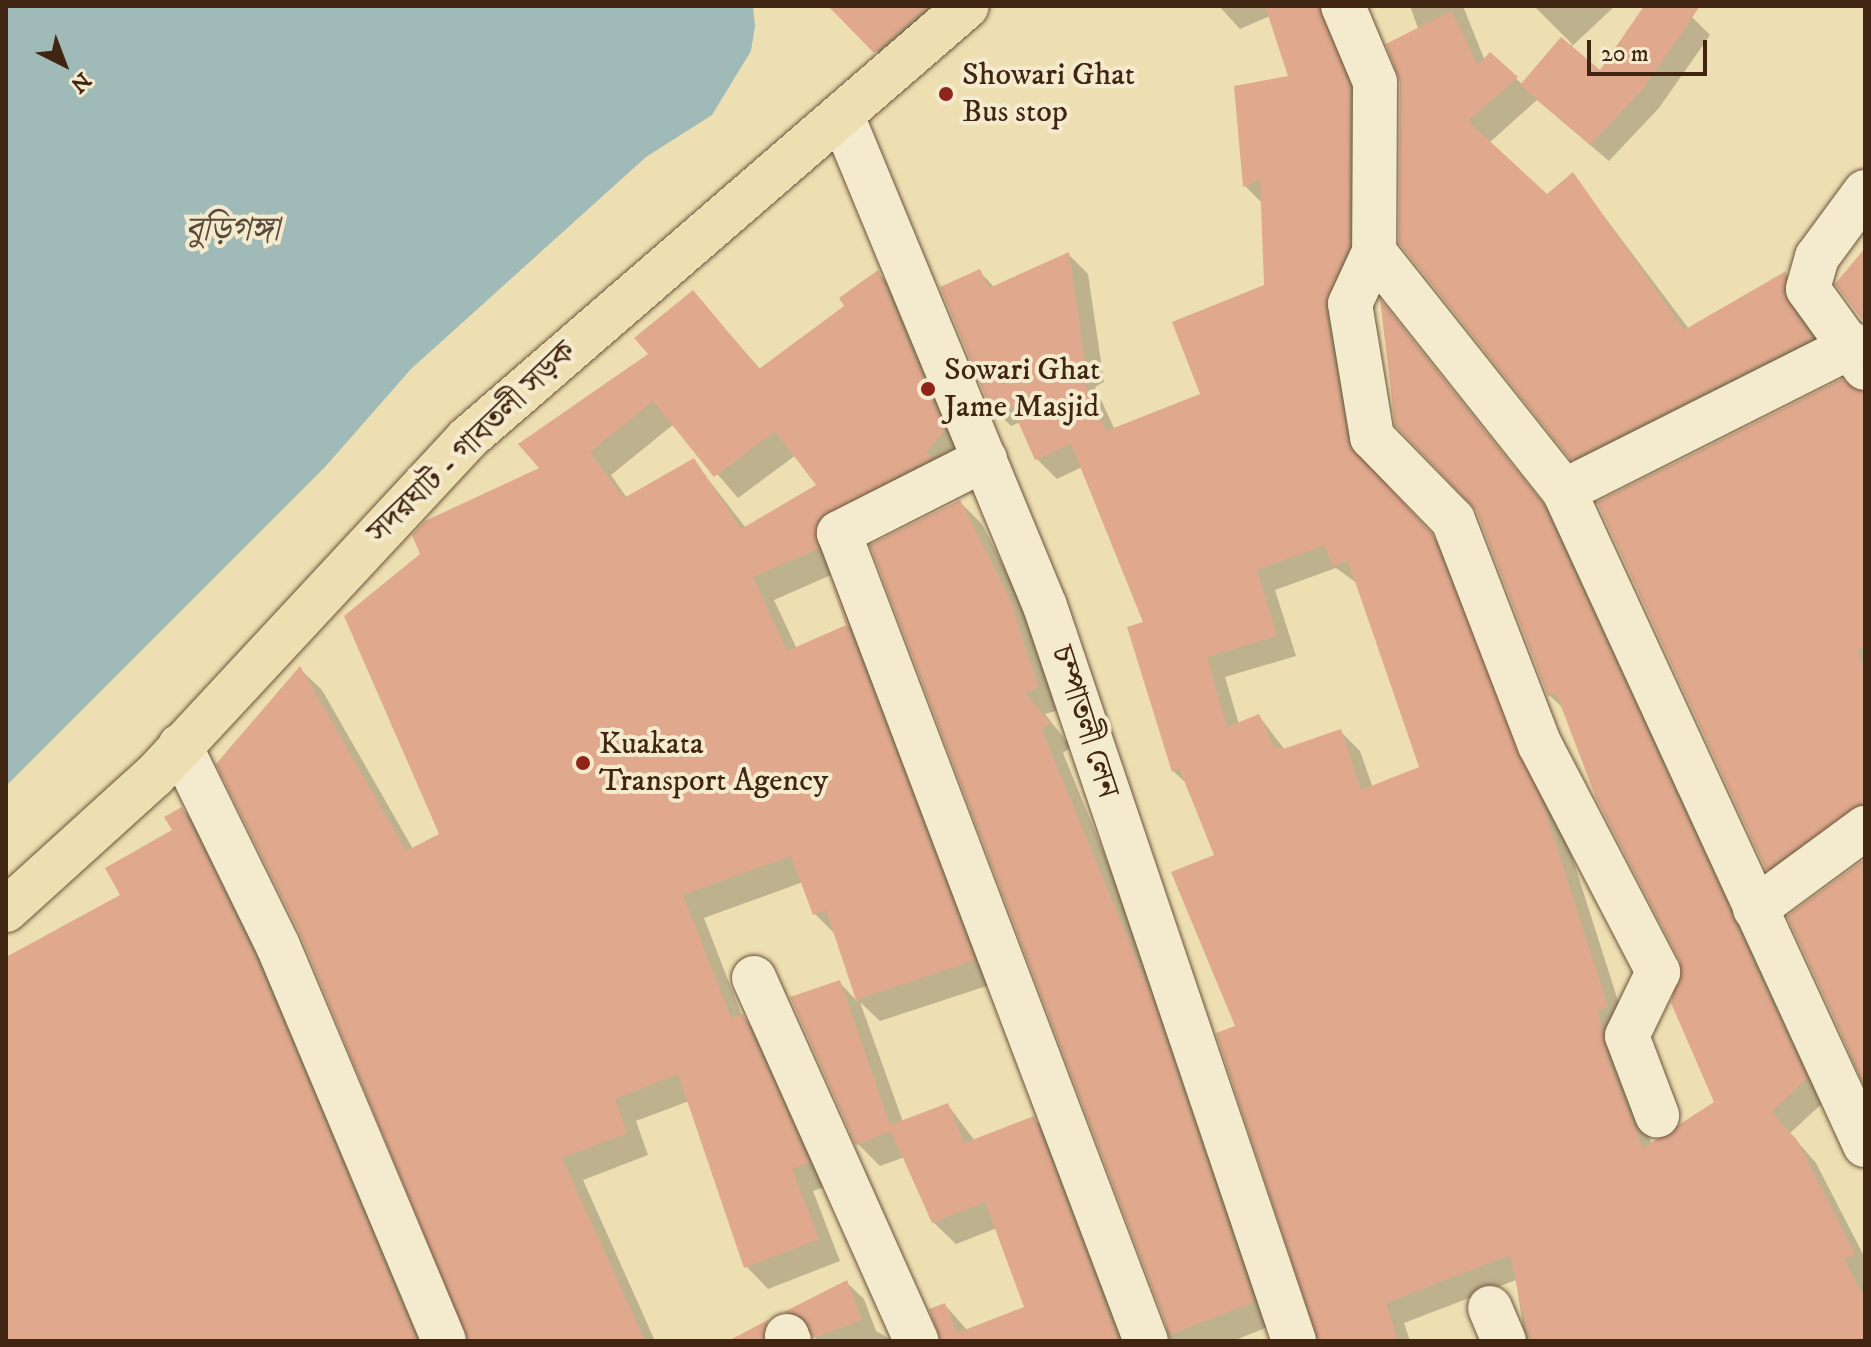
<!DOCTYPE html>
<meta charset="utf-8">
<style>
body{margin:0}
#map{position:relative;width:1871px;height:1347px;overflow:hidden;background:#eedfb2;font-family:"IM FELL DW Pica","Noto Serif Bengali",serif}
div>[style]{position:absolute}
.water>*{inset:0;background:#9fbab7}
.shadow>*{inset:0;background:#0003}
.building>*{inset:0;background:#e0a98e}
.roads{filter:drop-shadow(0 0 2px #6c543b) drop-shadow(0 0 2px #6c543b)}
.minor>*{height:44px;margin:-22px;padding:0 22px;transform-origin:22px;border-radius:22px;background:#f4eacd}
.trunk>*{height:44px;margin:-22px;padding:0 22px;transform-origin:22px;border-radius:22px;background:#eedfb2}
.dots>*{width:22px;height:22px;translate:-50% -50%;box-sizing:border-box;border:4px solid #f4eacd;border-radius:50%}
span{translate:-50% -50%;white-space:nowrap;text-align:center;line-height:1.15;-webkit-text-stroke:8px #f4eacd;paint-order:stroke}
.poi-label{font-size:32px;color:#402513}
.left{translate:0 -50%;text-align:left}
.street-label{font-size:32px;color:#402513}
.water-label{font-size:34px;color:#584a3c;font-style:italic}
.frame{position:absolute;inset:0;border:8px solid #402513;pointer-events:none}
.north{position:absolute;left:24px;top:24px;width:80px;height:80px;-webkit-text-stroke:6px #f4eacd;paint-order:stroke;rotate:138deg;font-size:22px;font-weight:700;line-height:32px;text-align:center;color:#402513}
.north::after{content:'';display:block;margin:auto;width:28px;height:36px;background:#402513;clip-path:polygon(50% 0,100% 100%,50% 72%,0 100%)}
.scale{position:absolute;left:1587px;top:40px;width:120px;height:36px;box-sizing:border-box;border:4px solid #402513;border-top:0;padding-left:10px;font-size:24px;line-height:28px;white-space:nowrap;color:#402513;-webkit-text-stroke:6px #f4eacd;paint-order:stroke}
</style>
<div id="map">
<div class="water">
<i style="clip-path:polygon(6px 6px,753px 6px,755px 26px,751px 51px,712px 115px,646px 157px,411px 369px,325px 467px,6px 786px)"></i>
</div>
<div class="shadow">
<i style="clip-path:polygon(836px 6px,978px 6px,901px 78px)"></i>
<i style="clip-path:polygon(evenodd,1219px 6px,1341px 6px,1369px 108px,1366px 463px,1451px 556px,1563px 828px,1626px 1026px,1627px 1082px,1652px 1144px,1717px 1103px,1683px 961px,1565px 710px,1549px 695px,1478px 509px,1382px 305px,1562px 526px,1826px 1100px,1790px 1133px,1816px 1163px,1865px 1258px,1865px 1341px,1525px 1341px,1516px 1280px,1404px 1323px,1410px 1341px,1319px 1341px,1237px 1027px,1217px 856px,1188px 785px,1173px 771px,1146px 624px,1082px 467px,1057px 479px,1037px 459px,1020px 422px,1011px 426px,991px 406px,980px 272px,995px 288px,1069px 255px,1088px 274px,1104px 382px,1095px 387px,1115px 430px,1203px 395px,1266px 286px,1263px 204px,1245px 186px,1291px 78px,1270px 16px,1240px 29px,1219px 6px,1336px 568px,1358px 584px,1422px 768px,1373px 788px,1360px 751px,1340px 731px,1285px 750px,1259px 716px,1239px 724px,1225px 677px,1296px 656px,1275px 590px,1336px 568px)"></i>
<i style="clip-path:polygon(1410px 6px,1463px 6px,1485px 61px,1490px 54px,1523px 85px,1572px 44px,1534px 6px,1615px 6px,1570px 48px,1600px 73px,1646px 6px,1677px 6px,1692px 17px,1710px 35px,1659px 108px,1609px 161px,1537px 100px,1489px 143px,1547px 196px,1573px 175px,1689px 329px,1786px 274px,1807px 295px,1832px 360px,1594px 480px,1572px 458px)"></i>
<i style="clip-path:polygon(1865px 251px,1865px 317px,1838px 284px)"></i>
<i style="clip-path:polygon(evenodd,878px 273px,900px 295px,966px 453px,841px 540px,840px 571px,774px 600px,797px 649px,849px 626px,832px 579px,848px 596px,996px 983px,880px 1021px,860px 1002px,903px 1122px,948px 1105px,975px 1141px,1033px 1118px,1055px 1140px,1132px 1341px,942px 1341px,945px 1305px,968px 1331px,1027px 1308px,997px 1228px,956px 1244px,933px 1222px,905px 1157px,880px 1166px,858px 1144px,839px 982px,858px 1002px,837px 936px,815px 914px,803px 882px,704px 918px,742px 1016px,764px 1039px,830px 1185px,813px 1191px,840px 1261px,768px 1289px,746px 1266px,689px 1101px,636px 1121px,648px 1155px,583px 1180px,655px 1341px,469px 1341px,300px 669px,322px 690px,413px 849px,442px 835px,542px 469px,651px 354px,693px 292px,761px 370px,847px 306px,878px 273px,674px 424px,738px 498px,796px 455px,819px 486px,746px 528px,694px 461px,627px 498px,611px 475px,674px 424px)"></i>
<i style="clip-path:polygon(1865px 394px,1865px 841px,1793px 894px,1768px 869px)"></i>
<i style="clip-path:polygon(960px 502px,982px 524px,1031px 621px,1060px 710px,1045px 714px,1071px 747px,1063px 753px,1171px 1017px,1275px 1324px,1233px 1341px,1170px 1341px)"></i>
<i style="clip-path:polygon(182px 809px,206px 834px,430px 1341px,6px 1341px,6px 989px,122px 896px,174px 831px)"></i>
<i style="clip-path:polygon(1865px 861px,1865px 1088px,1790px 917px)"></i>
<i style="clip-path:polygon(846px 1282px,864px 1299px,876px 1331px,894px 1341px,819px 1341px,787px 1312px)"></i>
</div>
<div class="building">
<i style="clip-path:polygon(828px 6px,928px 6px,874px 53px)"></i>
<i style="clip-path:polygon(evenodd,1265px 6px,1319px 6px,1350px 87px,1349px 246px,1325px 307px,1348px 442px,1432px 534px,1544px 807px,1608px 1007px,1598px 1010px,1608px 1060px,1643px 1148px,1714px 1102px,1671px 1003px,1680px 961px,1596px 798px,1556px 693px,1548px 696px,1476px 510px,1395px 425px,1380px 299px,1543px 504px,1807px 1079px,1771px 1112px,1797px 1140px,1855px 1254px,1844px 1260px,1865px 1298px,1865px 1341px,1529px 1341px,1510px 1255px,1386px 1303px,1398px 1341px,1318px 1341px,1216px 1033px,1235px 1026px,1171px 872px,1214px 855px,1179px 768px,1172px 772px,1127px 627px,1143px 622px,1071px 444px,1035px 460px,1008px 399px,990px 407px,940px 287px,980px 269px,989px 288px,1069px 252px,1085px 363px,1077px 367px,1106px 431px,1200px 394px,1172px 322px,1264px 285px,1260px 179px,1243px 187px,1234px 86px,1288px 76px,1265px 6px,1325px 545px,1332px 566px,1348px 561px,1419px 767px,1361px 790px,1341px 729px,1283px 749px,1273px 746px,1259px 714px,1227px 727px,1207px 657px,1277px 636px,1257px 570px,1325px 545px)"></i>
<i style="clip-path:polygon(1644px 6px,1700px 6px,1642px 90px,1590px 145px,1520px 85px,1561px 37px,1600px 70px)"></i>
<i style="clip-path:polygon(1451px 11px,1478px 65px,1490px 52px,1518px 77px,1468px 121px,1547px 194px,1573px 172px,1684px 330px,1786px 271px,1784px 294px,1812px 338px,1571px 460px,1399px 243px,1400px 82px,1386px 44px)"></i>
<i style="clip-path:polygon(1865px 248px,1865px 323px,1835px 284px)"></i>
<i style="clip-path:polygon(evenodd,878px 270px,945px 430px,926px 452px,932px 458px,819px 518px,818px 549px,753px 577px,787px 651px,846px 625px,827px 571px,975px 960px,856px 1000px,826px 910px,813px 915px,791px 856px,683px 895px,731px 1018px,743px 1014px,809px 1162px,792px 1169px,819px 1239px,744px 1268px,678px 1074px,615px 1099px,627px 1133px,562px 1158px,645px 1341px,468px 1341px,301px 936px,216px 764px,300px 666px,406px 851px,439px 834px,344px 616px,420px 554px,412px 535px,425px 521px,539px 468px,518px 444px,648px 354px,634px 338px,693px 290px,759px 369px,844px 306px,839px 298px,878px 270px,653px 401px,714px 477px,775px 431px,816px 485px,741px 529px,694px 458px,624px 498px,590px 452px,653px 401px)"></i>
<i style="clip-path:polygon(1842px 379px,1865px 393px,1865px 646px,1857px 650px,1865px 671px,1865px 803px,1766px 870px,1597px 502px)"></i>
<i style="clip-path:polygon(960px 500px,1009px 597px,1039px 688px,1025px 692px,1050px 723px,1042px 730px,1150px 993px,1254px 1302px,1170px 1335px,870px 545px)"></i>
<i style="clip-path:polygon(182px 807px,255px 956px,417px 1341px,6px 1341px,6px 957px,120px 895px,105px 868px,172px 830px,164px 817px)"></i>
<i style="clip-path:polygon(1865px 859px,1865px 1085px,1787px 916px)"></i>
<i style="clip-path:polygon(840px 980px,890px 1125px,948px 1103px,964px 1143px,1034px 1116px,1119px 1341px,941px 1341px,929px 1309px,945px 1303px,957px 1333px,1024px 1307px,985px 1202px,932px 1223px,891px 1131px,856px 1145px,790px 997px)"></i>
<i style="clip-path:polygon(847px 1280px,862px 1320px,813px 1338px,803px 1317px,784px 1312px)"></i>
<i style="clip-path:polygon(768px 1320px,763px 1341px,728px 1341px)"></i>
</div>
<div class="roads">
<div class="minor">
<i style="left:1343px;top:6px;width:82px;rotate:67.2deg"></i>
<i style="left:1375px;top:82px;width:170px;rotate:90.3deg"></i>
<i style="left:1374px;top:252px;width:305px;rotate:51.5deg"></i>
<i style="left:1564px;top:491px;width:720px;rotate:65.29deg"></i>
<i style="left:842px;top:116px;width:530px;rotate:67.5deg"></i>
<i style="left:1045px;top:606px;width:776px;rotate:71.28deg"></i>
<i style="left:1865px;top:192px;width:81px;rotate:126.4deg"></i>
<i style="left:1817px;top:257px;width:33px;rotate:106deg"></i>
<i style="left:1808px;top:289px;width:97px;rotate:54.2deg"></i>
<i style="left:1374px;top:252px;width:57px;rotate:114.8deg"></i>
<i style="left:1350px;top:304px;width:135px;rotate:80.6deg"></i>
<i style="left:1372px;top:437px;width:116px;rotate:45.7deg"></i>
<i style="left:1453px;top:520px;width:241px;rotate:68.9deg"></i>
<i style="left:1540px;top:745px;width:256px;rotate:62.5deg"></i>
<i style="left:1658px;top:972px;width:71px;rotate:115.8deg"></i>
<i style="left:1627px;top:1036px;width:85px;rotate:69.2deg"></i>
<i style="left:985px;top:459px;width:164px;rotate:153.1deg"></i>
<i style="left:839px;top:533px;width:864px;rotate:69.2deg"></i>
<i style="left:1564px;top:491px;width:325px;rotate:-26.7deg"></i>
<i style="left:180px;top:746px;width:223px;rotate:63.9deg"></i>
<i style="left:278px;top:946px;width:428px;rotate:67.2deg"></i>
<i style="left:1755px;top:909px;width:137px;rotate:-36.4deg"></i>
<i style="left:754px;top:978px;width:398px;rotate:65.9deg"></i>
<i style="left:1490px;top:1308px;width:36px;rotate:67deg"></i>
<i style="left:787px;top:1336px;width:5px;rotate:68deg"></i>
</div>
<div class="trunk">
<i style="left:6px;top:910px;width:200px;rotate:-42.2deg"></i>
<i style="left:154px;top:776px;width:460px;rotate:-47.1deg"></i>
<i style="left:467px;top:439px;width:661px;rotate:-40.89deg"></i>
</div>
</div>
<div class="dots">
<i style="left:946px;top:94px;background:#8f2418"></i>
<i style="left:928px;top:389px;background:#8f2418"></i>
<i style="left:583px;top:763px;background:#8f2418"></i>
</div>
<div class="poi-label">
<span class="left" style="left:962px;top:94px">Showari Ghat<br>Bus stop</span>
<span class="left" style="left:944px;top:389px">Sowari Ghat<br>Jame Masjid</span>
<span class="left" style="left:599px;top:763px">Kuakata<br>Transport Agency</span>
</div>
<div class="street-label">
<span style="left:472px;top:443px;rotate:-44deg">সদরঘাট - গাবতলী সড়ক</span>
<span style="left:1084px;top:722px;rotate:72deg">চম্পাতলী লেন</span>
</div>
<div class="water-label">
<span style="left:232px;top:231px">বুড়িগঙ্গা</span>
</div>
<div class="frame"></div>
<div class="north">N</div>
<div class="scale">20 m</div>
</div>
